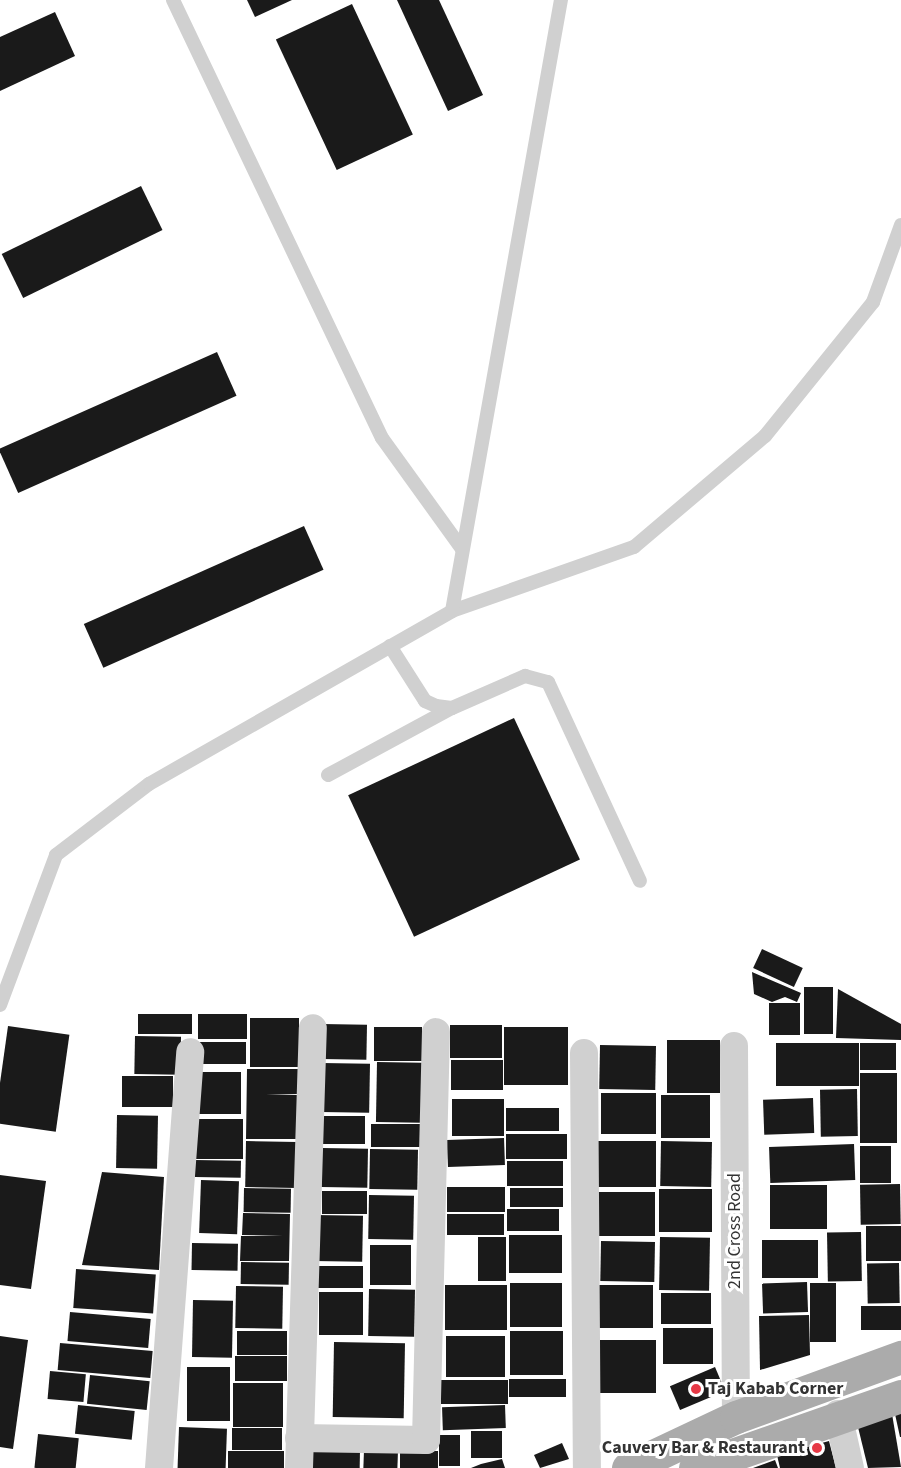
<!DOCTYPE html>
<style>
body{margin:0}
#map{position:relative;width:901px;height:1468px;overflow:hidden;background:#fff;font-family:"Source Sans 3",sans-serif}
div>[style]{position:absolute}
.building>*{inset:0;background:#1a1a1a;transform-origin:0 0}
.service>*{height:14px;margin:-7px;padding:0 7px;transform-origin:7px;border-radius:7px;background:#d0d0d0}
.minor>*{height:28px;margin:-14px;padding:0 14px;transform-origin:14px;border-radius:14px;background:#d0d0d0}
.primary>*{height:33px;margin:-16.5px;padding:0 16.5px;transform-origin:16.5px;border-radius:16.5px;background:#ababab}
.dots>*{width:16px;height:16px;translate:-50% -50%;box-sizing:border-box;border:3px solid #fff;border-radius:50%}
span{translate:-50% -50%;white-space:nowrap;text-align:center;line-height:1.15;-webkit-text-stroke:6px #fff;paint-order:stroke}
.street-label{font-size:18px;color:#333}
.poi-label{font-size:18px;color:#333;font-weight:700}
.left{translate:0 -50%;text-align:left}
.right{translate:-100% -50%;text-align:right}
</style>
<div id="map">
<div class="building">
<i style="clip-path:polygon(247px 0,292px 0,255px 17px)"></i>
<i style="clip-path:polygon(397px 0,439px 0,483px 95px,448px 111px)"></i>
<i style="left:352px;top:4px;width:144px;height:84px;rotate:65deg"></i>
<i style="clip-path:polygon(55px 12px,75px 56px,0 91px,0 37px)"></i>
<i style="left:141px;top:186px;width:49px;height:155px;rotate:64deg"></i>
<i style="left:217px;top:352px;width:48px;height:239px;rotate:66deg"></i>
<i style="left:304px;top:526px;width:48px;height:241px;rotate:66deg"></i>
<i style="left:514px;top:718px;width:156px;height:183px;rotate:65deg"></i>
<i style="left:762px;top:949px;width:45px;height:21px;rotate:25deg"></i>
<i style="clip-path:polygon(752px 972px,801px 993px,797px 1002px,785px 997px,772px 1002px,754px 994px)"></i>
<i style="left:804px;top:987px;width:29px;height:47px"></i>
<i style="clip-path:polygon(838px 989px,901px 1024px,901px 1040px,836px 1038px)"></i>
<i style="left:769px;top:1003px;width:31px;height:32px"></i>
<i style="left:138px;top:1014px;width:54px;height:20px"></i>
<i style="left:198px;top:1014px;width:49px;height:25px"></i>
<i style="left:250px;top:1018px;width:49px;height:49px"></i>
<i style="left:322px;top:1024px;width:45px;height:35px;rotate:1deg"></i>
<i style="left:450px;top:1025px;width:52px;height:33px"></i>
<i style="left:8px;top:1026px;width:62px;height:98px;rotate:8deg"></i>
<i style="left:374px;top:1027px;width:48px;height:34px"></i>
<i style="left:504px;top:1027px;width:64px;height:58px"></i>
<i style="left:135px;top:1036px;width:46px;height:38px;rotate:1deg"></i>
<i style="left:667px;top:1040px;width:53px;height:53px"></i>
<i style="left:198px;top:1042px;width:48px;height:22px"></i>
<i style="left:859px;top:1043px;width:43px;height:83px;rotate:90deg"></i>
<i style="left:896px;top:1043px;width:27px;height:36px;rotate:90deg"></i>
<i style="left:600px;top:1045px;width:56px;height:44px;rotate:1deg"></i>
<i style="left:451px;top:1060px;width:52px;height:30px"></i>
<i style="left:377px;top:1062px;width:45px;height:60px;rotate:1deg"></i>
<i style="left:322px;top:1063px;width:48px;height:49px;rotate:1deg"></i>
<i style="clip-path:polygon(247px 1069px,301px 1069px,300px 1094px,266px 1094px,298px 1095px,297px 1139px,246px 1139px)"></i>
<i style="left:199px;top:1072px;width:42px;height:42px"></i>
<i style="left:860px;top:1073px;width:37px;height:70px"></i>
<i style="left:122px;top:1076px;width:51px;height:31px"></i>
<i style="left:857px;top:1089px;width:47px;height:37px;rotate:89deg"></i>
<i style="left:601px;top:1093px;width:55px;height:41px"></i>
<i style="left:661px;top:1095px;width:49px;height:43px"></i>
<i style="left:813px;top:1098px;width:35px;height:50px;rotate:88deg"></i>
<i style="left:452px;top:1099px;width:52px;height:37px"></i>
<i style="left:506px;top:1108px;width:53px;height:23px"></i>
<i style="left:117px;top:1115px;width:41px;height:53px;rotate:1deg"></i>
<i style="left:323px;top:1116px;width:42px;height:28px"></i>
<i style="left:196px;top:1119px;width:47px;height:40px"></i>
<i style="left:371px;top:1124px;width:50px;height:23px"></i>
<i style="left:567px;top:1134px;width:25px;height:61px;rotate:90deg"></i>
<i style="left:504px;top:1138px;width:27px;height:57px;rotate:88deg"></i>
<i style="left:246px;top:1141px;width:51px;height:46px;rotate:1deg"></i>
<i style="left:598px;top:1141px;width:58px;height:46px"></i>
<i style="left:661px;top:1141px;width:51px;height:45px;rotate:1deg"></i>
<i style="left:854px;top:1144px;width:36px;height:85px;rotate:88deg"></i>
<i style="left:891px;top:1146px;width:37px;height:31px;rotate:90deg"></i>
<i style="left:322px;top:1148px;width:46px;height:39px;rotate:1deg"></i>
<i style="left:370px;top:1149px;width:48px;height:40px;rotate:1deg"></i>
<i style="left:195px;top:1160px;width:46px;height:17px;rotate:1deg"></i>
<i style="left:507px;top:1161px;width:56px;height:25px"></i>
<i style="clip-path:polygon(102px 1172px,164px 1177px,159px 1270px,82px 1265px)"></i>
<i style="clip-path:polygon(0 1175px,46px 1181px,31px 1289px,0 1285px)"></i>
<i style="left:201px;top:1180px;width:38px;height:53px;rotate:2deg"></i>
<i style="left:900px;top:1184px;width:40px;height:40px;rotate:89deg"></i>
<i style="left:827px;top:1185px;width:44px;height:57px;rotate:90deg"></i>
<i style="left:505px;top:1187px;width:25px;height:58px;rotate:90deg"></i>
<i style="left:244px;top:1188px;width:47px;height:24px;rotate:1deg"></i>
<i style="left:510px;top:1188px;width:53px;height:19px"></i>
<i style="left:659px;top:1189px;width:53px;height:43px"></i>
<i style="left:322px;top:1191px;width:45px;height:23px"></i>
<i style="left:598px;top:1192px;width:57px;height:44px"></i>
<i style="left:369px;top:1195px;width:45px;height:44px;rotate:1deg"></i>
<i style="left:507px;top:1209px;width:52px;height:22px"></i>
<i style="clip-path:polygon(243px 1213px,290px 1214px,289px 1261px,240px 1261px,241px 1236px,283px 1236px,242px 1235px)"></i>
<i style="left:504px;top:1214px;width:21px;height:57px;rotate:90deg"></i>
<i style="left:315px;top:1215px;width:48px;height:46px;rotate:1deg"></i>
<i style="left:901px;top:1226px;width:35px;height:35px;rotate:90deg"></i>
<i style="left:861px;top:1232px;width:49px;height:34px;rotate:89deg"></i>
<i style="left:509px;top:1235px;width:53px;height:38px"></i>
<i style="left:478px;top:1237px;width:28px;height:44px"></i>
<i style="left:660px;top:1237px;width:50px;height:53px;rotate:1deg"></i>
<i style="left:818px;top:1240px;width:38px;height:56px;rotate:90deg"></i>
<i style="left:601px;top:1241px;width:54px;height:40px;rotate:1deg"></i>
<i style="left:192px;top:1243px;width:46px;height:27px;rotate:1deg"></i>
<i style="left:370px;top:1245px;width:41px;height:40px"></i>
<i style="left:241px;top:1262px;width:48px;height:22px;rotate:1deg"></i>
<i style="left:899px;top:1263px;width:40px;height:32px;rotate:89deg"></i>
<i style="left:318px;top:1266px;width:45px;height:22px"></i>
<i style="left:76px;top:1269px;width:80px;height:39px;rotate:4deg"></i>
<i style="left:807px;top:1282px;width:30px;height:45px;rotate:88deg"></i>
<i style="left:510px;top:1283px;width:52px;height:44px"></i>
<i style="left:810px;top:1283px;width:26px;height:59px"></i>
<i style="left:507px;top:1285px;width:45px;height:62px;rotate:90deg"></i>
<i style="left:599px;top:1285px;width:54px;height:43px"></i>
<i style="left:236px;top:1286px;width:47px;height:42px;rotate:1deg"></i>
<i style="left:369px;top:1289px;width:46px;height:47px;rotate:1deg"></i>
<i style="left:319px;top:1292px;width:44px;height:43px"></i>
<i style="left:661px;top:1293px;width:50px;height:31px"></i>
<i style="left:193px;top:1300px;width:40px;height:57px;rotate:1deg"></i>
<i style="left:901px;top:1306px;width:24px;height:40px;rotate:90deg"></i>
<i style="left:70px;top:1312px;width:81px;height:29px;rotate:5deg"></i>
<i style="clip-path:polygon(809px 1315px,810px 1355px,760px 1370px,759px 1316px)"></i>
<i style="left:663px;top:1328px;width:50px;height:36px"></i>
<i style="left:287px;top:1331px;width:24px;height:50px;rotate:90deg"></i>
<i style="left:563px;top:1331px;width:44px;height:53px;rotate:90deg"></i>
<i style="clip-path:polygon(0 1336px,28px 1340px,13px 1449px,0 1447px)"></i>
<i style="left:446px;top:1336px;width:59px;height:41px"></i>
<i style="left:597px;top:1340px;width:59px;height:53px"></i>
<i style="left:334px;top:1342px;width:71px;height:75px;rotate:1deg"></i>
<i style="left:60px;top:1343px;width:93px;height:27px;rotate:5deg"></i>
<i style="left:235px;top:1356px;width:52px;height:25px"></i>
<i style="left:187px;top:1367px;width:43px;height:54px"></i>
<i style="left:715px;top:1367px;width:26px;height:49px;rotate:67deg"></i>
<i style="left:50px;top:1371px;width:36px;height:28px;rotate:5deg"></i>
<i style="left:90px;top:1375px;width:60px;height:29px;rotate:6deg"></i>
<i style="left:566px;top:1379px;width:18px;height:57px;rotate:90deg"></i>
<i style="left:441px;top:1380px;width:67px;height:24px"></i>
<i style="left:233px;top:1383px;width:50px;height:44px"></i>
<i style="left:78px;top:1405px;width:57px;height:29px;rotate:6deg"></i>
<i style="left:505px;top:1405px;width:23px;height:63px;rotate:88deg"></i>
<i style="clip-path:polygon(901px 1412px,901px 1437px,900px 1437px,895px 1414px)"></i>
<i style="clip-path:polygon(892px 1414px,901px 1467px,868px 1468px,857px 1423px)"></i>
<i style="left:179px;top:1427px;width:48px;height:41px;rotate:2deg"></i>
<i style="left:232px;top:1428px;width:50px;height:22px"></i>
<i style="left:471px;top:1431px;width:31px;height:27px"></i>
<i style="left:38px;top:1434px;width:41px;height:34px;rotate:6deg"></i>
<i style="left:439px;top:1435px;width:21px;height:31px"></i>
<i style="clip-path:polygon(829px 1441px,836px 1468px,780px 1468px,777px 1455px)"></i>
<i style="clip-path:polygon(562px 1443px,569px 1459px,540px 1468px,534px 1455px)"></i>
<i style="left:312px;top:1449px;width:48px;height:19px;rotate:1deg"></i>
<i style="left:364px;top:1450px;width:34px;height:18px;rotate:2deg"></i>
<i style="left:228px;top:1451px;width:56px;height:17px"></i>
<i style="left:400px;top:1451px;width:38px;height:17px"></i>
<i style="clip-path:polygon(502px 1459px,505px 1468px,471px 1468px,481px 1464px)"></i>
<i style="clip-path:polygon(775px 1460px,778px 1468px,753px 1468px)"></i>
</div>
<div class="service">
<i style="left:173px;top:0;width:485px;rotate:64.5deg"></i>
<i style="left:382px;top:438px;width:137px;rotate:54.2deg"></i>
<i style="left:452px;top:611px;width:193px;rotate:-19.4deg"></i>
<i style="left:634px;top:547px;width:172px;rotate:-40.3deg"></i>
<i style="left:765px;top:436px;width:172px;rotate:-51.1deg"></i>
<i style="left:873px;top:302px;width:82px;rotate:-70deg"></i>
<i style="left:390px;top:646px;width:65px;rotate:57.5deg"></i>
<i style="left:425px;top:701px;width:12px;rotate:24deg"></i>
<i style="left:436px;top:706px;width:16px;rotate:7deg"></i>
<i style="left:452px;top:708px;width:80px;rotate:-23.7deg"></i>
<i style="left:525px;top:676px;width:24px;rotate:15deg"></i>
<i style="left:548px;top:682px;width:219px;rotate:65.2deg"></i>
<i style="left:328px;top:775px;width:141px;rotate:-28.4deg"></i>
<i style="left:0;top:1005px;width:160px;rotate:-69.5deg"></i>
<i style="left:56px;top:855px;width:117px;rotate:-37.4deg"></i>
<i style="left:149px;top:784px;width:349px;rotate:-29.7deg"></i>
<i style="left:452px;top:611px;width:621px;rotate:-79.89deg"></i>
</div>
<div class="minor">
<i style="left:734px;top:1046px;width:371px;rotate:89.7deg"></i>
<i style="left:584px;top:1053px;width:415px;rotate:89.6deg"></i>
<i style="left:838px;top:1414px;width:55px;rotate:77.5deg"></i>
<i style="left:299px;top:1438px;width:127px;rotate:0.9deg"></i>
<i style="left:426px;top:1440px;width:408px;rotate:-88.6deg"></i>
<i style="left:159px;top:1468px;width:417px;rotate:-85.7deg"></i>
<i style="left:299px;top:1468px;width:440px;rotate:-88.2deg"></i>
</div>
<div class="primary">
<i style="left:628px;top:1468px;width:119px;rotate:-25.3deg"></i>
<i style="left:736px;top:1417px;width:176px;rotate:-20deg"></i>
<i style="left:695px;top:1468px;width:218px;rotate:-19.3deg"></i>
</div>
<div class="dots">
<i style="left:696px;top:1389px;background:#e63946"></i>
<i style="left:817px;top:1448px;background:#e63946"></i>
</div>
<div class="street-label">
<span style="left:735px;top:1231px;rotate:-90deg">2nd Cross Road</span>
</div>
<div class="poi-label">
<span class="left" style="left:708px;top:1389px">Taj Kabab Corner</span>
<span class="right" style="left:805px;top:1448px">Cauvery Bar &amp; Restaurant</span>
</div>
</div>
